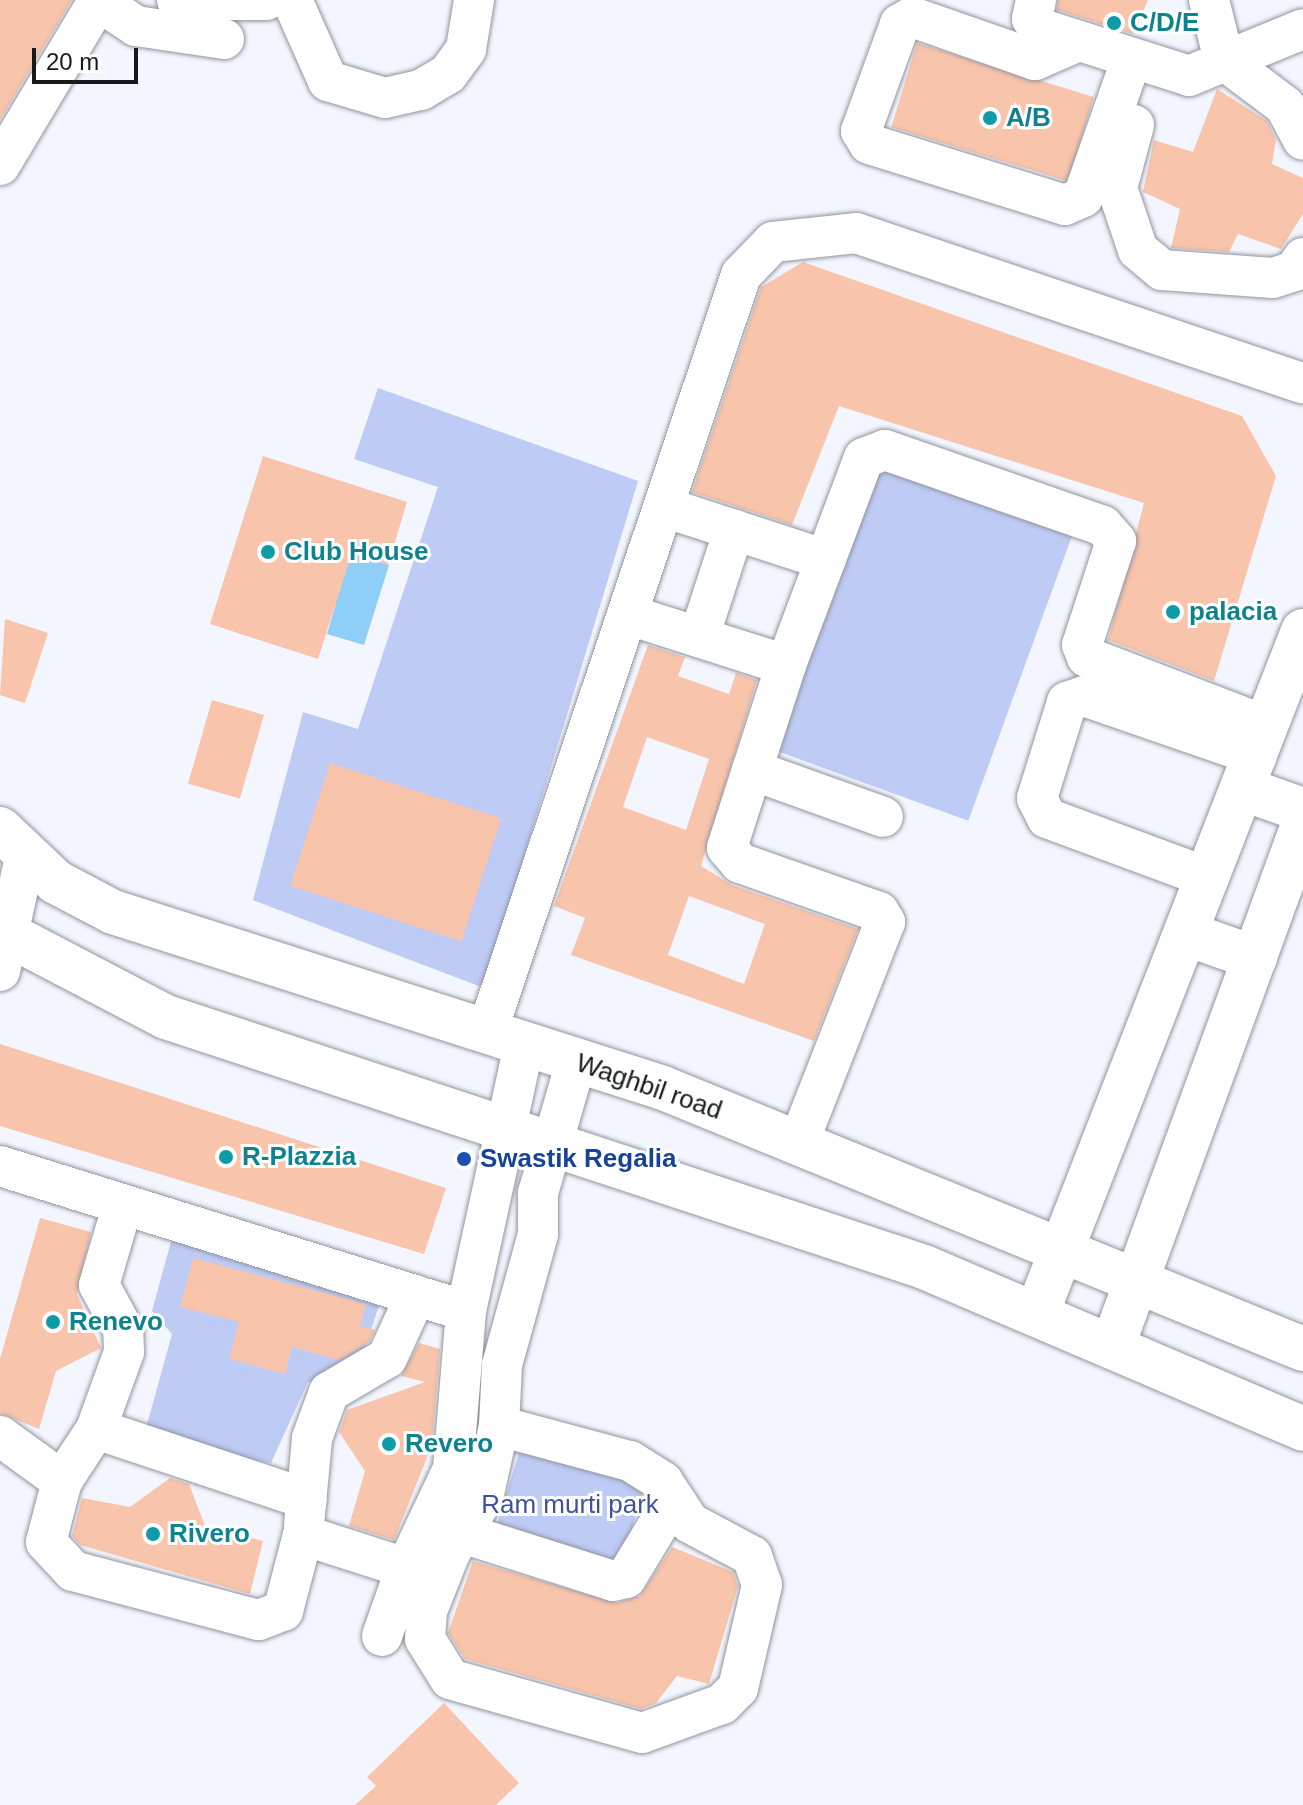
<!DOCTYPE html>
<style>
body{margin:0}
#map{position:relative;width:1303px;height:1805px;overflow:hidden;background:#f3f6ff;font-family:Helvetica,sans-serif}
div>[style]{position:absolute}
.green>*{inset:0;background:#bdcbf5;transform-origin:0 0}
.water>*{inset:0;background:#8fcef6}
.building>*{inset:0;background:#f8c4ab;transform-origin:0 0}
.roads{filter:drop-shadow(0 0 2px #91949e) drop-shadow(0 0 2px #91949e)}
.street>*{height:40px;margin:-20px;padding:0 20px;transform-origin:20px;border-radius:20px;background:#fff}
.secondary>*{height:44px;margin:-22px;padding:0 22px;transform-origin:22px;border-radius:22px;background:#fff}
.dots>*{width:22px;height:22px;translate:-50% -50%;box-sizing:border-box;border:4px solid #fff;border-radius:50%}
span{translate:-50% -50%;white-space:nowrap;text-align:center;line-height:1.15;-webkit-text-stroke:6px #fff;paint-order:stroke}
.culture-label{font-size:26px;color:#0d838f;font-weight:700}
.left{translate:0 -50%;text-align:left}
.street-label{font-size:26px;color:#18191d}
.transit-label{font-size:26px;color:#164399;font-weight:700}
.park-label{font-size:26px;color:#415298}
.scale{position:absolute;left:32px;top:48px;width:106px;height:36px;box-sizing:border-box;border:4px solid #18191d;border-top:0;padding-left:10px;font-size:24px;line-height:28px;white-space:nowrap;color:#18191d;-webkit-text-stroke:6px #fff;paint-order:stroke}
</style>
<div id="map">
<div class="green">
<i style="clip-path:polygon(378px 388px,638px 481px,484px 988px,253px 900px,303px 712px,358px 729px,438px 487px,354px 459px)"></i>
<i style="left:880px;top:464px;width:205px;height:305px;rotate:20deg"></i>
<i style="clip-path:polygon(172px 1238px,381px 1300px,357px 1371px,308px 1382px,271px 1463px,143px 1439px,172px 1334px,152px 1311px)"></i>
<i style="left:522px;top:1443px;width:130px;height:90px;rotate:17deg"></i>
</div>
<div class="water">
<i style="clip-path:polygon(306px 539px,389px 565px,364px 645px,327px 634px,336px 603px,291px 590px)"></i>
</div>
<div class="building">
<i style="clip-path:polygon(0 0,72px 0,0 120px)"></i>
<i style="clip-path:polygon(1058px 0,1148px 0,1133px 34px,1057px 10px)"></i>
<i style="left:917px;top:43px;width:185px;height:88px;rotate:17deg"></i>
<i style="clip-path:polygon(1217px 89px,1267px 121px,1276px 139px,1272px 164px,1303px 178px,1303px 214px,1281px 249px,1238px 234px,1229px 252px,1171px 248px,1180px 209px,1143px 192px,1154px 140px,1193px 152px)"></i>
<i style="clip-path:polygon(803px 262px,1242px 416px,1276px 476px,1214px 681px,1108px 640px,1144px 503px,839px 406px,792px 525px,692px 492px,761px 287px)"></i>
<i style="clip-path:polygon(263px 456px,407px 502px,388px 565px,352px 553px,318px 659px,210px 624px)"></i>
<i style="clip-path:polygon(5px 619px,48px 633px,25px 703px,0 695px)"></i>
<i style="clip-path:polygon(evenodd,648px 645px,685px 657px,678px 676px,729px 694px,736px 673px,757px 680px,701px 866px,732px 885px,858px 929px,814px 1041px,571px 955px,585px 918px,554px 906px,648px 645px,647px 737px,709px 759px,686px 830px,623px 807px,647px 737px,648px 645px,689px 896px,765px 924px,744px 984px,668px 955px,689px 896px)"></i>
<i style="left:212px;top:700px;width:54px;height:87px;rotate:16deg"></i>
<i style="left:330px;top:763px;width:180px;height:129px;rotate:18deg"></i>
<i style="clip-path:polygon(0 1044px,446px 1188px,424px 1254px,0 1126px)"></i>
<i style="clip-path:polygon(40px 1218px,91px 1232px,77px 1295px,101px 1348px,56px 1371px,39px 1429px,0 1413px,0 1359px)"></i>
<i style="clip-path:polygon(193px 1258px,366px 1304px,360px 1326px,375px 1330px,369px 1342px,339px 1360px,292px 1347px,285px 1374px,229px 1359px,239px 1322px,180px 1307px)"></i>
<i style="clip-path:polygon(419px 1343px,440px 1349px,432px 1445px,394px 1540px,349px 1526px,365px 1471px,339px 1432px,347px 1410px,425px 1382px,401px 1376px)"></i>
<i style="clip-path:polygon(170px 1478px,189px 1484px,205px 1526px,263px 1541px,250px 1594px,80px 1545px,72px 1536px,82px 1498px,130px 1507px)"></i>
<i style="clip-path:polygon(672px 1547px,733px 1572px,738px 1586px,709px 1684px,677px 1676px,656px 1703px,641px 1709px,465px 1659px,448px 1633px,473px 1561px,617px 1603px,640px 1596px)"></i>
<i style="clip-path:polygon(444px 1703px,519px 1783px,496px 1805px,355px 1805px,376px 1786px,367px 1777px)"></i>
</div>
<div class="roads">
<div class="street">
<i style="left:97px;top:0;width:47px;rotate:33.7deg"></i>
<i style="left:136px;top:26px;width:89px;rotate:8.4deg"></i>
<i style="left:177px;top:0;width:89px"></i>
<i style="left:292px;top:0;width:89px;rotate:66deg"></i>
<i style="left:328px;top:81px;width:59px;rotate:16.6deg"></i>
<i style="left:385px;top:98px;width:37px;rotate:-13deg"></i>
<i style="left:421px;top:90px;width:31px;rotate:-31deg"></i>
<i style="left:448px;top:74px;width:31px;rotate:-54deg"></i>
<i style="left:466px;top:49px;width:50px;rotate:-80.7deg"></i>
<i style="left:1036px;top:0;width:19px;rotate:102deg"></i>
<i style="left:1032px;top:19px;width:14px;rotate:45deg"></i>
<i style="left:1042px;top:29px;width:154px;rotate:17.7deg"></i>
<i style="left:1189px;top:76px;width:123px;rotate:-22.4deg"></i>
<i style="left:1209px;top:0;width:62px;rotate:76deg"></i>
<i style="left:1224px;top:60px;width:76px;rotate:37deg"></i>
<i style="left:1285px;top:106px;width:38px;rotate:62deg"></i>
<i style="left:1079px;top:41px;width:48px;rotate:156.6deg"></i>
<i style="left:1035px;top:60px;width:130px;rotate:-160.7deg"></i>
<i style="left:912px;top:17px;width:14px;rotate:150deg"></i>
<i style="left:900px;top:24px;width:114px;rotate:110deg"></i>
<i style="left:861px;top:131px;width:15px;rotate:58deg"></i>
<i style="left:869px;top:144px;width:205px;rotate:17.3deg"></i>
<i style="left:1065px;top:205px;width:20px;rotate:-24deg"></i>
<i style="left:1083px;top:197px;width:147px;rotate:-70.6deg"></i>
<i style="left:1134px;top:125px;width:65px;rotate:105.1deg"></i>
<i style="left:1117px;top:188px;width:65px;rotate:71.3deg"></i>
<i style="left:1138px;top:250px;width:31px;rotate:40deg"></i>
<i style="left:1162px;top:270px;width:111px;rotate:4.1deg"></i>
<i style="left:1273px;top:278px;width:22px;rotate:-18deg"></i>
<i style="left:1294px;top:271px;width:16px;rotate:-55deg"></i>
<i style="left:0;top:165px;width:191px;rotate:-59.1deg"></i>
<i style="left:664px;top:507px;width:170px;rotate:18.1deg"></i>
<i style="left:629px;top:615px;width:165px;rotate:17.7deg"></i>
<i style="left:786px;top:665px;width:192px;rotate:107.9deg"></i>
<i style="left:727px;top:848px;width:20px;rotate:49deg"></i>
<i style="left:740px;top:863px;width:147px;rotate:19.4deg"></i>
<i style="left:879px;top:912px;width:12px;rotate:59deg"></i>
<i style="left:885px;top:922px;width:235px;rotate:111.4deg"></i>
<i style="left:699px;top:637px;width:113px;rotate:-71.9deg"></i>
<i style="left:786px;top:665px;width:221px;rotate:-69.4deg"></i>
<i style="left:864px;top:458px;width:22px;rotate:-21deg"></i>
<i style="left:885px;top:450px;width:231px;rotate:19.2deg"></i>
<i style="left:1103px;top:526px;width:20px;rotate:49deg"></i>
<i style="left:1116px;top:541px;width:109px;rotate:108.1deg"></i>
<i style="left:1082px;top:645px;width:13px;rotate:67deg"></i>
<i style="left:1087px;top:657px;width:193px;rotate:21deg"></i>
<i style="left:752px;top:770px;width:139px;rotate:19.7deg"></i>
<i style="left:1209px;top:878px;width:173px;rotate:-159.7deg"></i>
<i style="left:1047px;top:818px;width:22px;rotate:-117deg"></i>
<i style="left:1037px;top:798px;width:101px;rotate:-72.6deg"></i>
<i style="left:1067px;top:702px;width:18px;rotate:-19deg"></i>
<i style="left:1084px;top:696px;width:183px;rotate:19.1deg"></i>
<i style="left:0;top:971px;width:121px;rotate:-77.6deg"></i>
<i style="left:487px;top:1032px;width:798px;rotate:-71.45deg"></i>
<i style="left:741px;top:275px;width:46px;rotate:-45.9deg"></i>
<i style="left:773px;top:242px;width:83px;rotate:-6.2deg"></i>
<i style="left:856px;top:233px;width:471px;rotate:18.6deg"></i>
<i style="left:0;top:1166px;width:488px;rotate:17.3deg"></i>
<i style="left:499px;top:1426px;width:136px;rotate:15deg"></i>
<i style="left:630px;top:1461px;width:39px;rotate:32deg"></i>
<i style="left:663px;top:1482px;width:49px;rotate:56.6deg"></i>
<i style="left:690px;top:1523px;width:70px;rotate:28deg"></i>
<i style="left:752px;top:1556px;width:31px;rotate:71deg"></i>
<i style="left:762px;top:1585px;width:106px;rotate:103.1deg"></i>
<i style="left:738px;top:1688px;width:23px;rotate:135deg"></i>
<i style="left:722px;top:1704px;width:85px;rotate:160.1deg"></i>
<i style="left:642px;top:1733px;width:199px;rotate:-164.3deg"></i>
<i style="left:450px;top:1679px;width:47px;rotate:-122deg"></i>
<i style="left:425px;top:1639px;width:28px;rotate:-86deg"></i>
<i style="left:427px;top:1611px;width:62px;rotate:-68.4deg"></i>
<i style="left:450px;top:1553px;width:64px;rotate:-59deg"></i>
<i style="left:483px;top:1498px;width:74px;rotate:-77.5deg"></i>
<i style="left:499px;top:1426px;width:61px;rotate:-87.2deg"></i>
<i style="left:502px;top:1365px;width:136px;rotate:-74.6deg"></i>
<i style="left:538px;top:1234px;width:41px;rotate:-90deg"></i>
<i style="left:538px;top:1193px;width:136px;rotate:-73.8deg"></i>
<i style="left:96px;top:1429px;width:82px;rotate:-70deg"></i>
<i style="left:124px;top:1352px;width:23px;rotate:-92deg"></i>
<i style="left:123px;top:1329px;width:50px;rotate:-118.6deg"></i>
<i style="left:99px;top:1285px;width:84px;rotate:-73.5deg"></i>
<i style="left:0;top:1436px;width:77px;rotate:36deg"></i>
<i style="left:62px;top:1481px;width:63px;rotate:104.7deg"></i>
<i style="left:46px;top:1542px;width:40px;rotate:47deg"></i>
<i style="left:73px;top:1571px;width:192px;rotate:14.8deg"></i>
<i style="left:259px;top:1620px;width:26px;rotate:-21deg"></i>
<i style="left:283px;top:1611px;width:79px;rotate:-75.3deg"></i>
<i style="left:303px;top:1535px;width:108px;rotate:17.8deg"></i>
<i style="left:406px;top:1568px;width:110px;rotate:-64.6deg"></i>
<i style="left:453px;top:1469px;width:159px;rotate:-85.3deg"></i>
<i style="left:466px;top:1311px;width:272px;rotate:-77.7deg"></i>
<i style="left:62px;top:1481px;width:62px;rotate:-56.8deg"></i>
<i style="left:96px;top:1429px;width:222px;rotate:18.4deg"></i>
<i style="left:304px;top:1525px;width:87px;rotate:-84.7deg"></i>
<i style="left:312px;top:1438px;width:49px;rotate:-69.7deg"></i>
<i style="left:329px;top:1392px;width:67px;rotate:-30.4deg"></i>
<i style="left:387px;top:1358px;width:69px;rotate:-65.3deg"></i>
<i style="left:462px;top:1533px;width:158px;rotate:17.6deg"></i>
<i style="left:613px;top:1581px;width:13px;rotate:-13deg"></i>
<i style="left:626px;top:1578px;width:92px;rotate:-58.7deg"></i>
<i style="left:382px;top:1636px;width:72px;rotate:-70.6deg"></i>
</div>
<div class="secondary">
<i style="left:1244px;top:789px;width:63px;rotate:19.6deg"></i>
<i style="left:0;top:829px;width:77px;rotate:43.4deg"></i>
<i style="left:56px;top:882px;width:64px;rotate:27.8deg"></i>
<i style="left:113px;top:912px;width:577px;rotate:17.74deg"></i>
<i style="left:663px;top:1088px;width:691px;rotate:22.19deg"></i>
<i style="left:0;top:922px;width:20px;rotate:49deg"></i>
<i style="left:13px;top:937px;width:173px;rotate:27.6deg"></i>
<i style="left:166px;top:1017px;width:798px;rotate:18.25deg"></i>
<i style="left:924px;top:1267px;width:412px;rotate:23.1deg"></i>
<i style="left:1187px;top:934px;width:72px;rotate:19.4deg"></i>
<i style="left:1037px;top:1313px;width:732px;rotate:-68.69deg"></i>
<i style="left:1113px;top:1345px;width:554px;rotate:-69.93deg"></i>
</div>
</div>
<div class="dots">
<i style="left:1114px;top:23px;background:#0f9aa8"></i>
<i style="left:990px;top:118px;background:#0f9aa8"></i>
<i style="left:268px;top:552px;background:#0f9aa8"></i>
<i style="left:1173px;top:612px;background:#0f9aa8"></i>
<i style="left:226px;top:1157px;background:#0f9aa8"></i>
<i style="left:464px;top:1159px;background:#1a4fb4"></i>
<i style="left:53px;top:1322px;background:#0f9aa8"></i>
<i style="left:389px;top:1444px;background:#0f9aa8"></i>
<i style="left:153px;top:1534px;background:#0f9aa8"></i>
</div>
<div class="culture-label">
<span class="left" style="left:1130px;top:23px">C/D/E</span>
<span class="left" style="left:1006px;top:118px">A/B</span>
<span class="left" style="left:284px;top:552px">Club House</span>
<span class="left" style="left:1189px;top:612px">palacia</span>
<span class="left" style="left:242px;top:1157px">R-Plazzia</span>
<span class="left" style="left:69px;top:1322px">Renevo</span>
<span class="left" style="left:405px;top:1444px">Revero</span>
<span class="left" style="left:169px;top:1534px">Rivero</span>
</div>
<div class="street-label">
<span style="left:649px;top:1087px;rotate:19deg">Waghbil road</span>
</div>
<div class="transit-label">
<span class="left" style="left:480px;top:1159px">Swastik Regalia</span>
</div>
<div class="park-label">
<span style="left:570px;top:1505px">Ram murti park</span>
</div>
<div class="scale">20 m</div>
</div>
